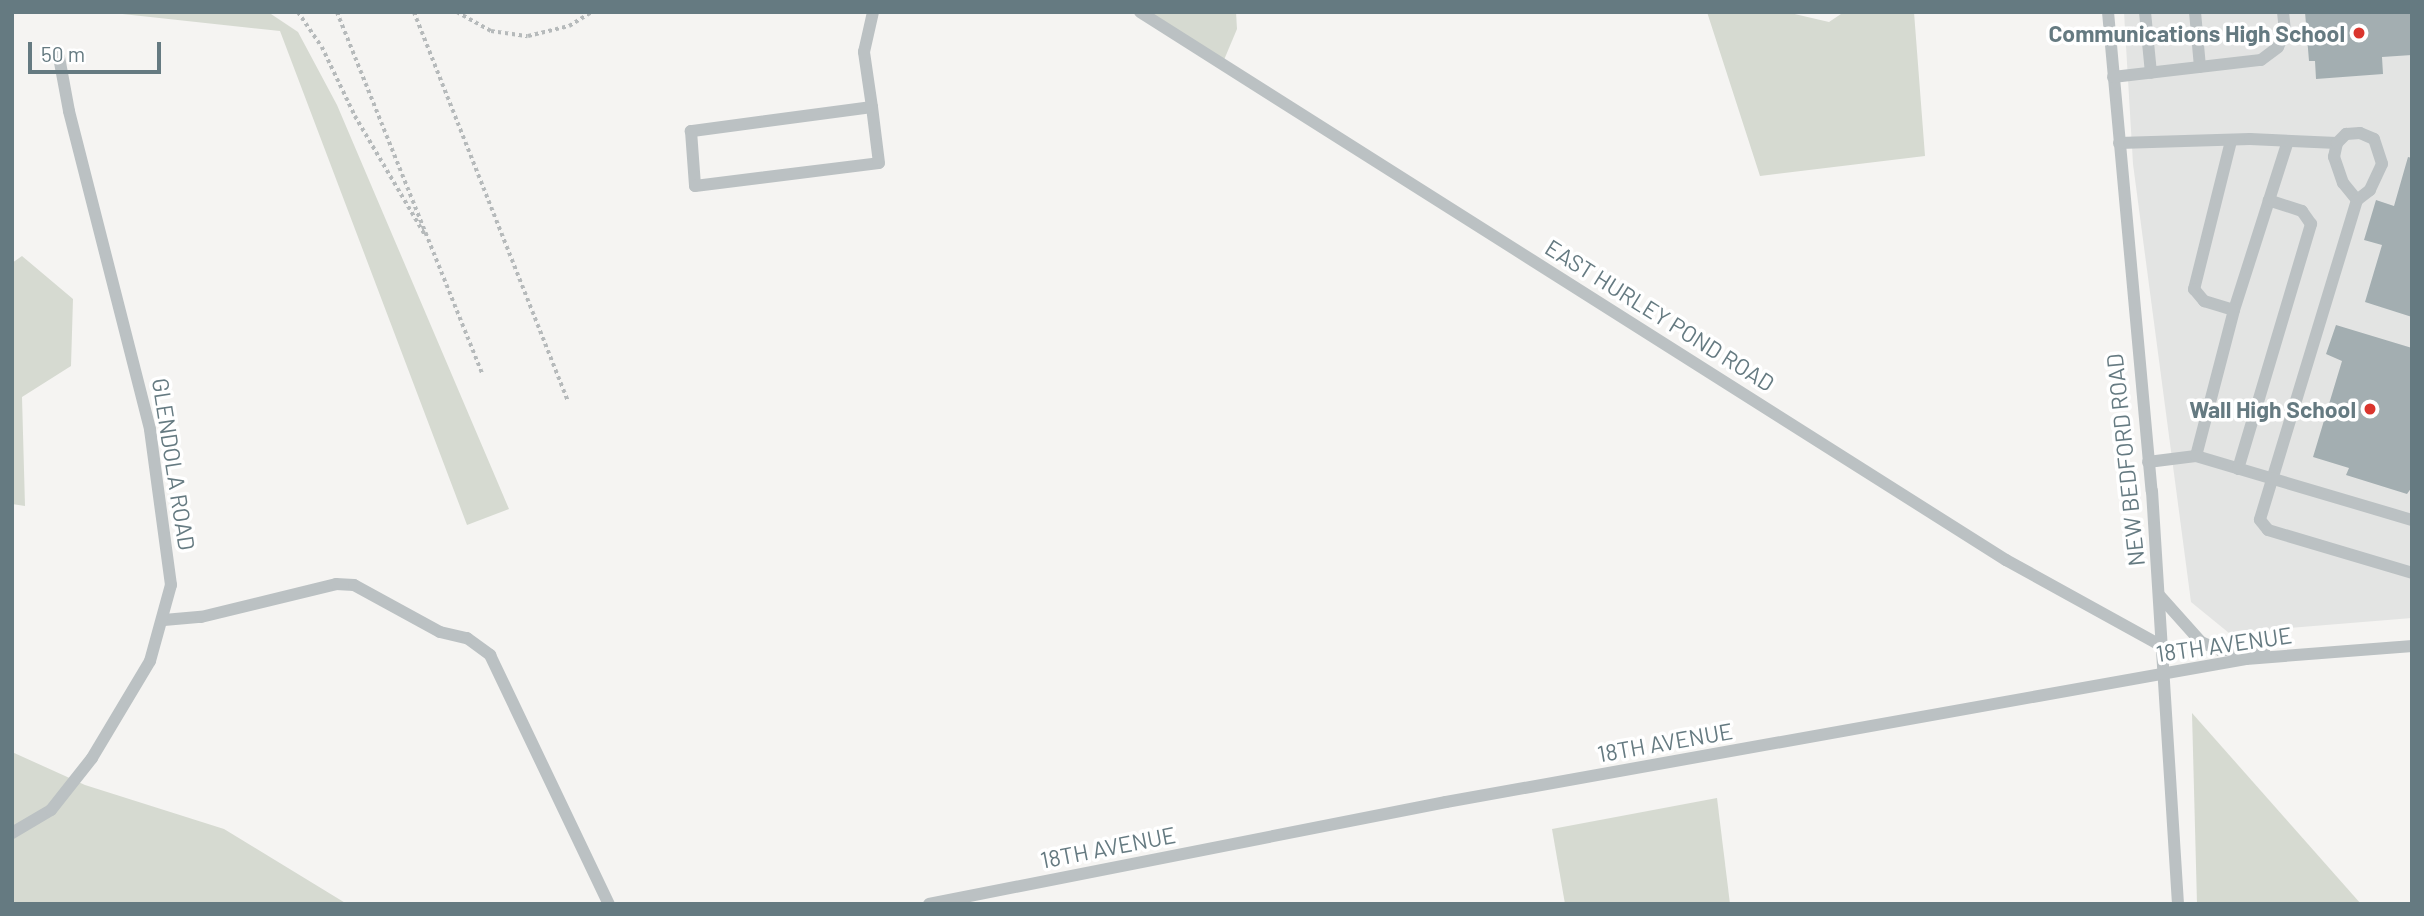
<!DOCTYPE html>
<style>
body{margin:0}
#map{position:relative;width:2424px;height:916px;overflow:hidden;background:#f5f4f2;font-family:Barlow,sans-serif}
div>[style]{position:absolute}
.built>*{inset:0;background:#e3e4e3}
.green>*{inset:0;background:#d6dad1}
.building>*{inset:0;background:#a3aeb1}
.path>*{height:3.5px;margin-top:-1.75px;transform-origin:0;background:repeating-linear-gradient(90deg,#b6babb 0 3.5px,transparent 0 7px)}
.minor>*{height:12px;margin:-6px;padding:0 6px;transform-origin:6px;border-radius:6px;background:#bbc1c3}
.dots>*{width:19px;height:19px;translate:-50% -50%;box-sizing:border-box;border:4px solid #fff;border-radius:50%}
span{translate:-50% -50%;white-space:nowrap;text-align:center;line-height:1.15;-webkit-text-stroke:7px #fff;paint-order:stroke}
.poi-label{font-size:23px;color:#657a81;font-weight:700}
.right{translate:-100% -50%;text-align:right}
.street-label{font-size:23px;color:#657a81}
.frame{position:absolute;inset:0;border:14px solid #657a81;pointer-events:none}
.scale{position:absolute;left:28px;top:42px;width:133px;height:32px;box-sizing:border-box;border:4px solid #657a81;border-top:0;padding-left:9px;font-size:21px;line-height:24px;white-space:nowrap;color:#657a81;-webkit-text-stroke:5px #fff;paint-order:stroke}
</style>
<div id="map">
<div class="built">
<i style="clip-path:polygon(2124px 12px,2412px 12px,2412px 618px,2229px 633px,2191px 602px,2133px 164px)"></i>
</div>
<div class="green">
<i style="clip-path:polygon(104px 12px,268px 12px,298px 32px,337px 105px,509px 509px,467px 525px,280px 31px)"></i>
<i style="clip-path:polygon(1134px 12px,1236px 12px,1237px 29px,1221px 67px)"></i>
<i style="clip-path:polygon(1707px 12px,1786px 12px,1829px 22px,1844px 12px,1914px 12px,1925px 156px,1760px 176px)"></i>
<i style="clip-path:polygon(22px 256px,73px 299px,71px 366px,22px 397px,25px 506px,12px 504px,12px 263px)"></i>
<i style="clip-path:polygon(2192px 713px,2361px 904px,2197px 904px)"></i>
<i style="clip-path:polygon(12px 752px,85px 785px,224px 829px,347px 904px,12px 903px)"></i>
<i style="clip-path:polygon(1717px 798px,1730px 904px,1565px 904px,1552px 829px)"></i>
</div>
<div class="building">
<i style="clip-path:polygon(2305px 12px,2412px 12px,2412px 55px,2382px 57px,2383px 74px,2316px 79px,2315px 61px,2309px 61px)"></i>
<i style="clip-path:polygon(2408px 157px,2412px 158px,2412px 317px,2365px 302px,2382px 245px,2364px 240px,2376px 200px,2394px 206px)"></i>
<i style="clip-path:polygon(2336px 325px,2412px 348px,2412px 487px,2407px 494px,2346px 475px,2349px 468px,2313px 457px,2342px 361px,2326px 354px)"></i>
</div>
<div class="path">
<i style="left:298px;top:12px;width:42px;rotate:55.6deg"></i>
<i style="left:322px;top:47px;width:76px;rotate:64.4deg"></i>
<i style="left:355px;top:116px;width:138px;rotate:59.5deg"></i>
<i style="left:337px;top:12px;width:391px;rotate:68.1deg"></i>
<i style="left:414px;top:12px;width:418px;rotate:68.4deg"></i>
<i style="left:457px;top:12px;width:39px;rotate:29deg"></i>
<i style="left:491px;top:31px;width:37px;rotate:8deg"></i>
<i style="left:528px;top:36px;width:42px;rotate:-13.7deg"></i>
<i style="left:569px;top:26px;width:26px;rotate:-32deg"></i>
</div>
<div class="minor">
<i style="left:1140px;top:12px;width:1025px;rotate:32.33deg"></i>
<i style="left:2006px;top:560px;width:178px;rotate:28.9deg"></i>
<i style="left:2108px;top:12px;width:481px;rotate:84.8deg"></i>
<i style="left:2152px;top:491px;width:414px;rotate:86.4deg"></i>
<i style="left:2145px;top:12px;width:61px;rotate:84.4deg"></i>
<i style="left:2195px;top:12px;width:55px;rotate:84.8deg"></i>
<i style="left:2113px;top:77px;width:149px;rotate:-6.6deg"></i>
<i style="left:2261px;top:60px;width:21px;rotate:-37deg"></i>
<i style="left:2278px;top:47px;width:17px;rotate:-66deg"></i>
<i style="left:2285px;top:31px;width:19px;rotate:-96deg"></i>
<i style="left:872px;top:107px;width:183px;rotate:172.4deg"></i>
<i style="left:691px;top:131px;width:55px;rotate:85.8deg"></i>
<i style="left:695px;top:186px;width:185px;rotate:-7.1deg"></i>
<i style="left:879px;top:163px;width:56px;rotate:-97.1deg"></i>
<i style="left:872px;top:107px;width:56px;rotate:-98.3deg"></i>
<i style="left:864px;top:52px;width:41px;rotate:-77.3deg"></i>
<i style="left:2231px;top:141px;width:153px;rotate:104deg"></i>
<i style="left:2194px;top:289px;width:16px;rotate:50deg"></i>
<i style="left:2204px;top:301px;width:31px;rotate:17deg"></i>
<i style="left:2234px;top:310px;width:177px;rotate:-72.3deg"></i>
<i style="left:2119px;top:143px;width:131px;rotate:-1.7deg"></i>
<i style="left:2250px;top:139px;width:87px;rotate:2.6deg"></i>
<i style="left:2357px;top:200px;width:22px;rotate:-129deg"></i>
<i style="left:2343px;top:183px;width:28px;rotate:-109deg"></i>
<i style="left:2334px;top:157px;width:14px;rotate:-78deg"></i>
<i style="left:2337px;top:143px;width:13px;rotate:-45deg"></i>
<i style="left:2346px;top:134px;width:14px;rotate:-4deg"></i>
<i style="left:2360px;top:133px;width:15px;rotate:23deg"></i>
<i style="left:2374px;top:139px;width:26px;rotate:72deg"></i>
<i style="left:2382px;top:164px;width:29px;rotate:115deg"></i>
<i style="left:2370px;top:190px;width:16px;rotate:142deg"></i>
<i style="left:2357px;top:200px;width:334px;rotate:106.9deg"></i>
<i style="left:2260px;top:520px;width:13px;rotate:51deg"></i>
<i style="left:2268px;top:530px;width:150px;rotate:16.6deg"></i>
<i style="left:2196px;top:456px;width:151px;rotate:-75.4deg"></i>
<i style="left:2148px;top:462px;width:48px;rotate:-7.1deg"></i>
<i style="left:2196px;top:456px;width:225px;rotate:16.5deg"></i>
<i style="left:2238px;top:469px;width:256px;rotate:-73.4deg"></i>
<i style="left:2311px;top:224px;width:16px;rotate:-125deg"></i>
<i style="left:2302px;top:211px;width:35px;rotate:-162deg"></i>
<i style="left:2159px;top:595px;width:63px;rotate:48.2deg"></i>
<i style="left:2201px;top:642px;width:21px;rotate:23deg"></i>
<i style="left:2220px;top:650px;width:44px;rotate:1.3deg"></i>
<i style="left:164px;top:620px;width:37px;rotate:-5deg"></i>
<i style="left:201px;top:617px;width:139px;rotate:-13.7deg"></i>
<i style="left:336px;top:584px;width:18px;rotate:3deg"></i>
<i style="left:354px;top:585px;width:98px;rotate:28.7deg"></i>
<i style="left:440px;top:632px;width:28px;rotate:13deg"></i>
<i style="left:467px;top:638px;width:29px;rotate:36deg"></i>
<i style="left:490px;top:655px;width:276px;rotate:64.5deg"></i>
<i style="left:12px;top:833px;width:45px;rotate:-30.5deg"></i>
<i style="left:51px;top:810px;width:66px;rotate:-51.7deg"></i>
<i style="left:92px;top:758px;width:113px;rotate:-59.1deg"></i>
<i style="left:150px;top:661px;width:79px;rotate:-74.6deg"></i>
<i style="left:171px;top:585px;width:157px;rotate:-97.7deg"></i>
<i style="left:150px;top:429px;width:328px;rotate:-104.3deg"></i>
<i style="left:69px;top:111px;width:55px;rotate:-100.5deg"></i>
<i style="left:929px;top:904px;width:527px;rotate:-11.16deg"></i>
<i style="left:1446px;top:802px;width:726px;rotate:-10.15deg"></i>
<i style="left:2161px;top:674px;width:86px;rotate:-10deg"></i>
<i style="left:2246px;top:659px;width:167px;rotate:-4.5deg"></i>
</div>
<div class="dots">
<i style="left:2359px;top:33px;background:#da352d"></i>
<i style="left:2370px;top:409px;background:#da352d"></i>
</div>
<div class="poi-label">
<span class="right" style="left:2345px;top:33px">Communications High School</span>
<span class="right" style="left:2356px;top:409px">Wall High School</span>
</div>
<div class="street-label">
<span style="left:1660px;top:315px;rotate:32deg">EAST HURLEY POND ROAD</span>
<span style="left:2125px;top:460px;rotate:-96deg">NEW BEDFORD ROAD</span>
<span style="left:174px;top:464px;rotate:81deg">GLENDOLA ROAD</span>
<span style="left:2224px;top:644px;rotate:-8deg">18TH AVENUE</span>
<span style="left:1665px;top:742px;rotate:-10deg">18TH AVENUE</span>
<span style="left:1108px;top:847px;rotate:-11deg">18TH AVENUE</span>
</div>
<div class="frame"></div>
<div class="scale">50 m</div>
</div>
